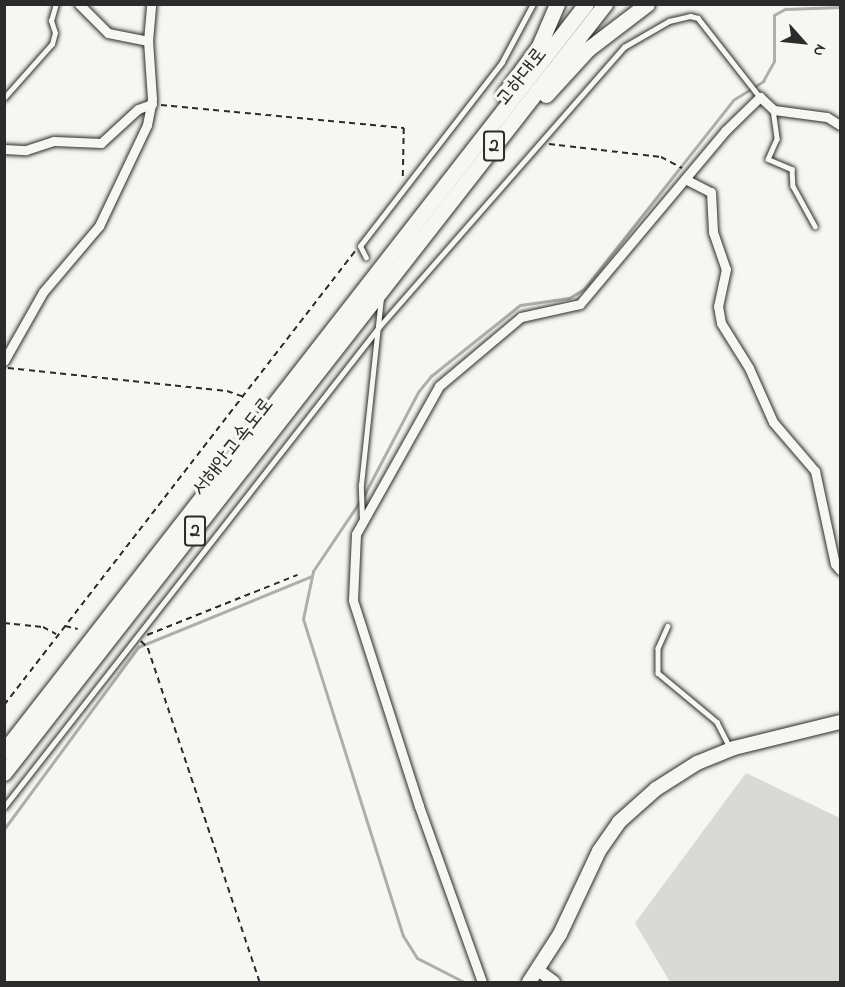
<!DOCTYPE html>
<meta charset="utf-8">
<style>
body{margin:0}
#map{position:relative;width:845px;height:987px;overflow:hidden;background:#f6f6f2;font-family:"Indie Flower","Poor Story",sans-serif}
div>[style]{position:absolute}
.green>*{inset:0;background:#d9d9d5}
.stream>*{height:3px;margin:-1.5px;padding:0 1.5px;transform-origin:1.5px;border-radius:1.5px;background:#aeaeab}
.path>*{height:1.5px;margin-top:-0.75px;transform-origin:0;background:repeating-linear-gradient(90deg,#2b2b2b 0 6px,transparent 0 10.5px)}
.roads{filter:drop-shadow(0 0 2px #2b2b2b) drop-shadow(0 0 2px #2b2b2b)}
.service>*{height:4.5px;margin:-2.25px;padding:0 2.25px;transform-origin:2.25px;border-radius:2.25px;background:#f6f6f2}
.minor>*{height:9px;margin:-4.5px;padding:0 4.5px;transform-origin:4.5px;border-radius:4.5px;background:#f6f6f2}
.tertiary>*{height:12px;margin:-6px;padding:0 6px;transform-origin:6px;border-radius:6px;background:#f6f6f2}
.secondary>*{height:14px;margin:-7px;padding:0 7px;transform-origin:7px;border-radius:7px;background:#f6f6f2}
.trunk>*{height:15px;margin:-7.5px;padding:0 7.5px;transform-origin:7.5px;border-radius:7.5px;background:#f6f6f2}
span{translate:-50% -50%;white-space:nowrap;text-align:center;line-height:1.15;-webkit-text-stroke:6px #f6f6f2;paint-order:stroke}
.shield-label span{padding:2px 4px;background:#f6f6f2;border:2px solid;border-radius:4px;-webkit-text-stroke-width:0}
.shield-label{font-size:20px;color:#2b2b2b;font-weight:700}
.street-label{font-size:21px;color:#2b2b2b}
.frame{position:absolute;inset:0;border:6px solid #2b2b2b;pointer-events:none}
.north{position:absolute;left:773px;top:12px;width:60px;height:60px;-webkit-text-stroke:4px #f6f6f2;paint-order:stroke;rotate:117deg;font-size:16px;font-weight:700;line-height:24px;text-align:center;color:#2b2b2b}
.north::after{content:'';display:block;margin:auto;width:21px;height:27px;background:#2b2b2b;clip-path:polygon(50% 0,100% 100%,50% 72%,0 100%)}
</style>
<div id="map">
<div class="green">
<i style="clip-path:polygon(746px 773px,840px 818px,840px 982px,670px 982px,635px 923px)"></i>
</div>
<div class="stream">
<i style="left:4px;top:829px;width:226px;rotate:-53.6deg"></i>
<i style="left:138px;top:647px;width:188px;rotate:-22.2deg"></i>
<i style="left:464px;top:982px;width:53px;rotate:-152.9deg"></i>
<i style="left:417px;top:958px;width:26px;rotate:-122deg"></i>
<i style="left:403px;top:936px;width:332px;rotate:-107.5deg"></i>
<i style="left:303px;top:619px;width:49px;rotate:-78.2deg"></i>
<i style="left:313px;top:571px;width:92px;rotate:-56.1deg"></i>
<i style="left:364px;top:495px;width:116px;rotate:-62.3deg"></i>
<i style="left:418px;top:392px;width:21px;rotate:-51deg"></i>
<i style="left:431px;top:376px;width:114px;rotate:-38.6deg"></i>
<i style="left:520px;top:305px;width:49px;rotate:-8.1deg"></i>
<i style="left:569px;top:298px;width:17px;rotate:-31deg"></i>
<i style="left:584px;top:289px;width:241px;rotate:-51.7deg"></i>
<i style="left:733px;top:100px;width:36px;rotate:-32deg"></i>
<i style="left:763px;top:81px;width:23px;rotate:-61deg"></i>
<i style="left:774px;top:61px;width:46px;rotate:-90deg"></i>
<i style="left:774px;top:15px;width:13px;rotate:-29deg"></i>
<i style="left:785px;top:9px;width:55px;rotate:-2.1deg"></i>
</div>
<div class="path">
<i style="left:161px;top:105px;width:244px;rotate:5.4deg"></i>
<i style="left:404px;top:128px;width:51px;rotate:91.1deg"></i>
<i style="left:549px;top:144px;width:113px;rotate:6.6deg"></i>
<i style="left:661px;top:157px;width:24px;rotate:28deg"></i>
<i style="left:8px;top:368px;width:220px;rotate:6deg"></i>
<i style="left:227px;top:391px;width:18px;rotate:19deg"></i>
<i style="left:4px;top:623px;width:39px;rotate:6deg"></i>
<i style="left:43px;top:627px;width:15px;rotate:28deg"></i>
<i style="left:65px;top:626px;width:13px;rotate:13deg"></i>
<i style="left:147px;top:635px;width:162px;rotate:-21.8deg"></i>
<i style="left:141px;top:641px;width:10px;rotate:45deg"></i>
<i style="left:148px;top:648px;width:352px;rotate:71.5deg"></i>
<i style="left:4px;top:705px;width:574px;rotate:-52.29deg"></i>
</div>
<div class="roads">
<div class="service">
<i style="left:4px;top:98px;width:72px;rotate:-48.4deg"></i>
<i style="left:52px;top:44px;width:11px;rotate:-75deg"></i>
<i style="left:55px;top:33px;width:13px;rotate:-108deg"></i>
<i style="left:51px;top:21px;width:18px;rotate:-74deg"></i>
<i style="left:773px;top:109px;width:30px;rotate:82deg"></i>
<i style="left:777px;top:139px;width:22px;rotate:114deg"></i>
<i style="left:768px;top:159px;width:26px;rotate:23deg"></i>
<i style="left:792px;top:169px;width:17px;rotate:87deg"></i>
<i style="left:793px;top:186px;width:46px;rotate:61.2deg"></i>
<i style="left:366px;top:258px;width:13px;rotate:-117deg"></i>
<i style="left:360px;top:246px;width:232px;rotate:-52.3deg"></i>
<i style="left:502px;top:62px;width:66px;rotate:-61.9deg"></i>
<i style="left:362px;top:521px;width:36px;rotate:-92deg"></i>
<i style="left:361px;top:485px;width:189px;rotate:-83.9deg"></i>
<i style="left:668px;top:626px;width:24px;rotate:114deg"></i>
<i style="left:658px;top:648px;width:25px;rotate:90deg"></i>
<i style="left:658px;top:673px;width:77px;rotate:39.7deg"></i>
<i style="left:717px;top:722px;width:27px;rotate:63deg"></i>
<i style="left:4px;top:807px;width:609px;rotate:-52deg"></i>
<i style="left:379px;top:327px;width:372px;rotate:-48.8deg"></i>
<i style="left:624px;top:47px;width:52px;rotate:-30deg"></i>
<i style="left:669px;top:21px;width:22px;rotate:-13deg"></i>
<i style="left:690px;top:16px;width:8px;rotate:14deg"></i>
<i style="left:698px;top:18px;width:100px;rotate:51.9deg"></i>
</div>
<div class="minor">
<i style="left:79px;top:4px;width:41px;rotate:45deg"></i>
<i style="left:108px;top:33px;width:41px;rotate:11.3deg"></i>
<i style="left:4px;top:149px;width:22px;rotate:3deg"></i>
<i style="left:26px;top:150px;width:29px;rotate:-18deg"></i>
<i style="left:54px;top:141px;width:47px;rotate:2.4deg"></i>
<i style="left:101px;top:143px;width:50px;rotate:-42.6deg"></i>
<i style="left:138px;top:109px;width:15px;rotate:-20deg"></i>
<i style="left:685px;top:179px;width:29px;rotate:27deg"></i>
<i style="left:711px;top:192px;width:40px;rotate:87.1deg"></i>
<i style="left:713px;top:232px;width:39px;rotate:71deg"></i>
<i style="left:726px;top:269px;width:38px;rotate:102deg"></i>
<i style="left:718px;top:306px;width:17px;rotate:80deg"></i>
<i style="left:721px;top:323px;width:53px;rotate:58.1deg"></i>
<i style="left:749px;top:368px;width:59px;rotate:66deg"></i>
<i style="left:773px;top:422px;width:65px;rotate:49.4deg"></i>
<i style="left:815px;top:471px;width:95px;rotate:77.9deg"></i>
<i style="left:835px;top:564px;width:8px;rotate:50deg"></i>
<i style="left:4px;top:361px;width:79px;rotate:-60.5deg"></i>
<i style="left:43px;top:292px;width:87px;rotate:-49.7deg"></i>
<i style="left:99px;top:226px;width:112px;rotate:-64.6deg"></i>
<i style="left:147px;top:125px;width:26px;rotate:-79deg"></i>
<i style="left:152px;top:99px;width:58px;rotate:-93.9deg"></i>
<i style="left:148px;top:41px;width:37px;rotate:-85deg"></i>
<i style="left:482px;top:982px;width:187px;rotate:-109.7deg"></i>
<i style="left:419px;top:806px;width:216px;rotate:-107.8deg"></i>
<i style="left:353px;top:600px;width:66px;rotate:-87.4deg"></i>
<i style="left:356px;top:534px;width:170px;rotate:-60.7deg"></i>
<i style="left:439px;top:386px;width:107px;rotate:-40.1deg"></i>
<i style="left:521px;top:317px;width:60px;rotate:-12.4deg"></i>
<i style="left:580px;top:304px;width:226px;rotate:-50deg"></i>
<i style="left:725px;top:131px;width:49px;rotate:-44.2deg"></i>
<i style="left:760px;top:97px;width:19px;rotate:43deg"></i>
<i style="left:774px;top:110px;width:53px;rotate:7.5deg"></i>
<i style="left:827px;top:117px;width:15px;rotate:32deg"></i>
</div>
<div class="tertiary">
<i style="left:538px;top:970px;width:20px;rotate:37deg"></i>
</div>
<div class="secondary">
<i style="left:529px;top:982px;width:57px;rotate:-57.1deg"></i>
<i style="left:560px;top:934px;width:92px;rotate:-64.8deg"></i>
<i style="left:599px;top:851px;width:35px;rotate:-55deg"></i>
<i style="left:619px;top:822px;width:50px;rotate:-41.7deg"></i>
<i style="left:656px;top:789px;width:49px;rotate:-32.4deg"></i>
<i style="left:697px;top:763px;width:40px;rotate:-22deg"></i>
<i style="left:734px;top:748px;width:109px;rotate:-13.8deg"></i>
</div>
<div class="trunk">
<i style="left:504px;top:94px;width:59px;rotate:-53.9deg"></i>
<i style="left:539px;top:46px;width:46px;rotate:-66.8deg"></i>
<i style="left:546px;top:95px;width:62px;rotate:-47.6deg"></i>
<i style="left:588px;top:49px;width:74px;rotate:-37.3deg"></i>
<i style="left:4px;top:751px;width:947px;rotate:-52.08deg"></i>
<i style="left:4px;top:773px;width:976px;rotate:-51.99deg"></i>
</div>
</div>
<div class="shield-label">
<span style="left:494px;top:146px">2</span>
<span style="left:195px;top:531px">2</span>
</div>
<div class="street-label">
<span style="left:522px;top:77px;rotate:-52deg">고하대로</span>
<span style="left:233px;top:447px;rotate:-52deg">서해안고속도로</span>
</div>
<div class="frame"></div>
<div class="north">N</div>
</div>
